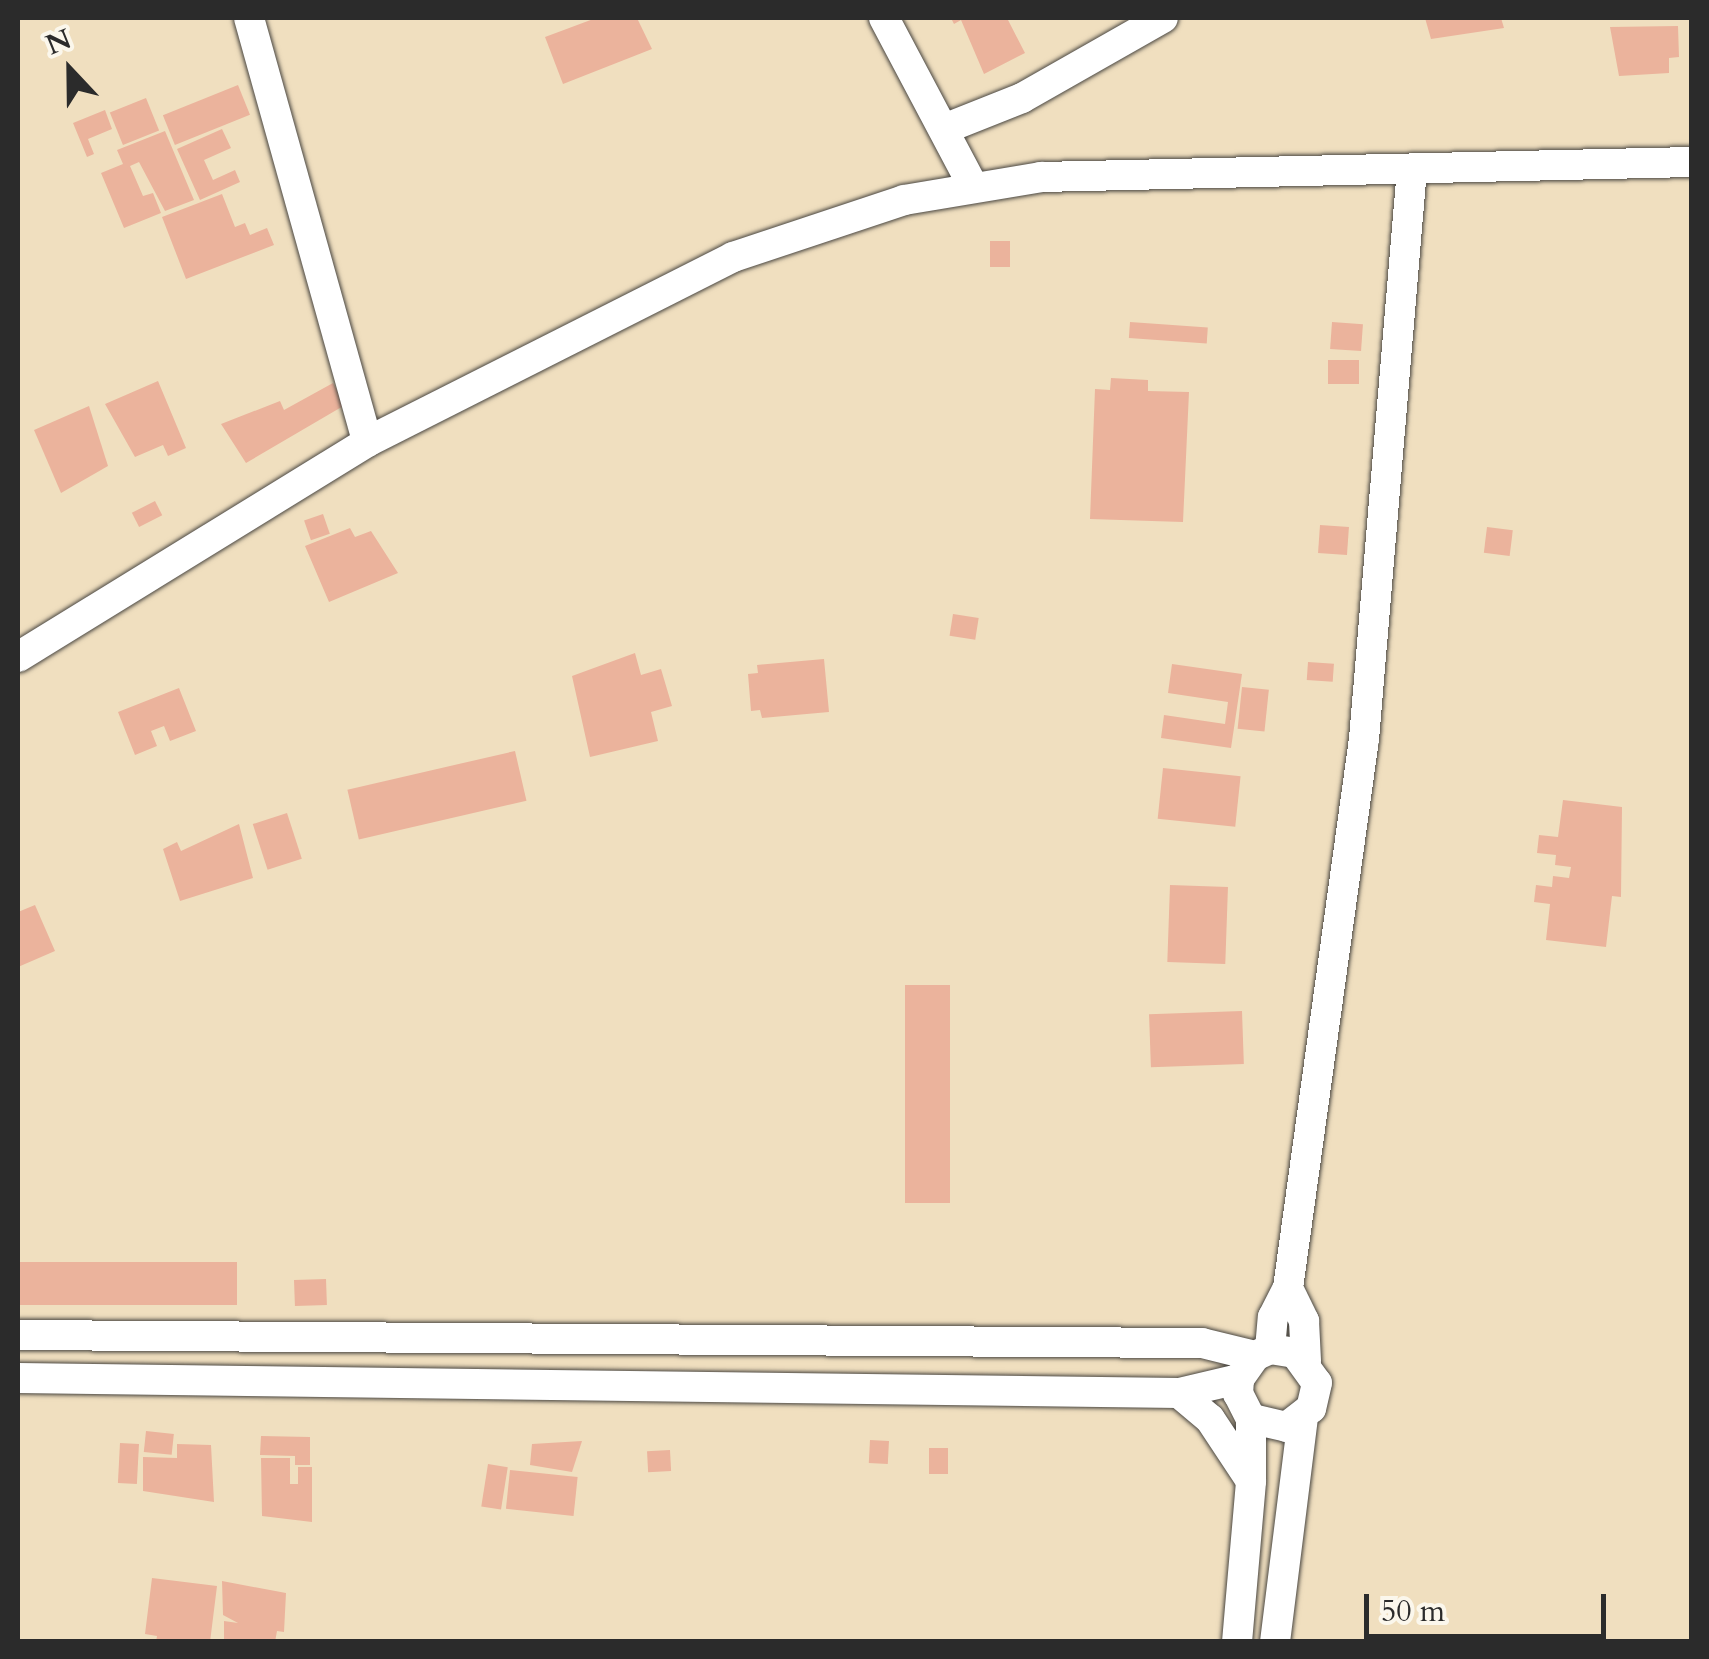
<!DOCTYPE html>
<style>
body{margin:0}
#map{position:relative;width:1709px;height:1659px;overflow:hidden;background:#f0dfbf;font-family:Cardo,serif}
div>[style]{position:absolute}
.building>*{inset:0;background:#ebb39c;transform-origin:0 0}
.roads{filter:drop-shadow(0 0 2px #494641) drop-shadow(0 0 2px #494641)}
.street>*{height:30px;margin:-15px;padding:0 15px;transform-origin:15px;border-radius:15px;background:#fff}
span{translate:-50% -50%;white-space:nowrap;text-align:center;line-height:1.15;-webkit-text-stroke:8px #fbf7ec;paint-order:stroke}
.frame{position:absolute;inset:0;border:20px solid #2b2b2b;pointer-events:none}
.north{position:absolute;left:20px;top:20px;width:100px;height:100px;-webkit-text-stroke:8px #fbf7ec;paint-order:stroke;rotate:338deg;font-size:28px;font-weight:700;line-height:40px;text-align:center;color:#2b2b2b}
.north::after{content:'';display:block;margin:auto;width:35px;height:45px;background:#2b2b2b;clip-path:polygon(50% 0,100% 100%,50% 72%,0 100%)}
.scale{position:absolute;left:1364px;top:1594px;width:242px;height:45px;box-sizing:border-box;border:5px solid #2b2b2b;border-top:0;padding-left:12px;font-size:30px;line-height:35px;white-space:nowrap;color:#2b2b2b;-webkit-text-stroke:8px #fbf7ec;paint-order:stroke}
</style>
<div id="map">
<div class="building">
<i style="clip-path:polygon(596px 18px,637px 18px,652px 49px,563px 84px,545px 37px)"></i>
<i style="clip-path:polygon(951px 18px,1007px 18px,1025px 53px,984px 74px,961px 20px,954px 24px)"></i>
<i style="clip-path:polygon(1425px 18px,1501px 18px,1504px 28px,1431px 39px)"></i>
<i style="clip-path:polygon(1678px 26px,1679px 57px,1669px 58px,1669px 73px,1619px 76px,1610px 27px)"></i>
<i style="left:238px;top:85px;width:32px;height:81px;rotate:68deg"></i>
<i style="left:146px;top:98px;width:35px;height:39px;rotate:68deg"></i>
<i style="clip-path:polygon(105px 110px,112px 129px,88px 139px,94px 154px,87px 157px,73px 123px)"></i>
<i style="clip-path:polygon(222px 129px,231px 148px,204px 160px,213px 180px,235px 170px,240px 182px,200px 200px,177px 149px)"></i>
<i style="clip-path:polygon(165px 131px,194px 200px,165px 211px,139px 162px,130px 166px,143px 196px,153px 193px,161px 213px,124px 228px,101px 173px,123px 164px,117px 150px)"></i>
<i style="clip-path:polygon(222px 194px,235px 227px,245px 223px,250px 235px,267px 228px,274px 245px,186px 279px,162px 217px)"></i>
<i style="left:990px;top:241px;width:20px;height:26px"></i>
<i style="left:1130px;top:322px;width:78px;height:16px;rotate:4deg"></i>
<i style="left:1332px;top:322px;width:31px;height:27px;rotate:4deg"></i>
<i style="left:1328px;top:360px;width:31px;height:24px"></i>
<i style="clip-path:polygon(1111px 378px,1148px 380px,1148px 391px,1189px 392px,1183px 522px,1090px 519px,1095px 389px,1110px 390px)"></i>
<i style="clip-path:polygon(158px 381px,186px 448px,168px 456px,163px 445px,135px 457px,105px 404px)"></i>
<i style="clip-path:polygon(333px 383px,345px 405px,246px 463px,221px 424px,280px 401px,284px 410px)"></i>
<i style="clip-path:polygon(89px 406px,108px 466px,61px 493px,34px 430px)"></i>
<i style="left:155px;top:501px;width:16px;height:26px;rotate:63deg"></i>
<i style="left:323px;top:514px;width:21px;height:20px;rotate:71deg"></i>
<i style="left:1320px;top:525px;width:29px;height:28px;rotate:4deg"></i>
<i style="left:1487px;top:527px;width:26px;height:26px;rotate:7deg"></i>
<i style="clip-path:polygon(350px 528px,355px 537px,371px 531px,398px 573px,329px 602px,305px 546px)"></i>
<i style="left:953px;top:614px;width:26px;height:22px;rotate:9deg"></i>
<i style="clip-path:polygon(635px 653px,641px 675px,661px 669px,672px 706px,651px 712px,658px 741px,590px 757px,572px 676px)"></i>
<i style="clip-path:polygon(824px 659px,829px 712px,762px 718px,760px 710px,751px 711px,748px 674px,758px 673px,757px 665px)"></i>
<i style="left:1308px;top:662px;width:26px;height:18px;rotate:4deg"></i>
<i style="clip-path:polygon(1172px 664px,1242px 674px,1231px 748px,1161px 738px,1164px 715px,1225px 724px,1228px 702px,1168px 693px)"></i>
<i style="left:1242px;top:687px;width:27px;height:42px;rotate:6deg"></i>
<i style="clip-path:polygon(179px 688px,196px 731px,170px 741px,164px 726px,151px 731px,157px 746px,135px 755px,118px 712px)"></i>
<i style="left:515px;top:751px;width:51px;height:172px;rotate:77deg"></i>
<i style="left:1163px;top:768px;width:78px;height:51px;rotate:6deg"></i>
<i style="clip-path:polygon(1563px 800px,1622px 807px,1621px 897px,1612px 896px,1606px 947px,1546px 940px,1550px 904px,1534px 902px,1536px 885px,1552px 887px,1553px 876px,1569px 878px,1571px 867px,1555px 865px,1556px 855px,1537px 853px,1539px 835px,1558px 837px)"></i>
<i style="left:287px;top:813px;width:48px;height:36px;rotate:72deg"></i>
<i style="clip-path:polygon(239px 824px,253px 878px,180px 901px,163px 849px,177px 842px,181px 851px)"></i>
<i style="left:1170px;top:885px;width:58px;height:77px;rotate:2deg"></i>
<i style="clip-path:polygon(35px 905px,55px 951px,18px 967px,18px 912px)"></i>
<i style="left:905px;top:985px;width:45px;height:218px"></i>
<i style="left:1242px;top:1011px;width:53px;height:93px;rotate:88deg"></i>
<i style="left:18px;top:1262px;width:219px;height:43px"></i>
<i style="left:326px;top:1279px;width:26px;height:32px;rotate:88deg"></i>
<i style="left:146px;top:1431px;width:28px;height:21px;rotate:6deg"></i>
<i style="clip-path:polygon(261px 1436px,310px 1437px,310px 1465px,295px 1465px,295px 1456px,260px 1455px)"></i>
<i style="left:870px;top:1440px;width:19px;height:23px;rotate:3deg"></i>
<i style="clip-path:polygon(582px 1441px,572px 1472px,530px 1465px,532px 1444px)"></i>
<i style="left:120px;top:1443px;width:19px;height:40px;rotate:3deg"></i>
<i style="clip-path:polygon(177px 1444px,211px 1445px,214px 1502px,143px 1491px,143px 1457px,177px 1458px)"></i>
<i style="left:929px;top:1448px;width:19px;height:26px"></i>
<i style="left:670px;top:1450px;width:21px;height:23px;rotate:87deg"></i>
<i style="clip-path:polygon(261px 1458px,290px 1458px,290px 1484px,298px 1484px,298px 1467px,312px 1467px,312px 1522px,262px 1516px)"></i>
<i style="left:488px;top:1464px;width:20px;height:43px;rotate:9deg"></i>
<i style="left:510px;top:1470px;width:68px;height:39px;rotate:6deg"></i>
<i style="clip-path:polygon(152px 1578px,217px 1586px,210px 1642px,156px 1642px,157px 1636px,145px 1634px)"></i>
<i style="clip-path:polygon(222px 1581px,286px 1593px,284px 1632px,277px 1631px,275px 1642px,224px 1642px,224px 1621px,238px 1623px,223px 1615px)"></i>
</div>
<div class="roads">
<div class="street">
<i style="left:249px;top:18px;width:440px;rotate:74.4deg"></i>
<i style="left:884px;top:18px;width:190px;rotate:62.1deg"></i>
<i style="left:944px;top:129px;width:84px;rotate:-21.7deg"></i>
<i style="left:1022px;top:98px;width:162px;rotate:-29.6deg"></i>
<i style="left:18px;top:657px;width:410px;rotate:-31.6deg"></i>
<i style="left:367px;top:442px;width:410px;rotate:-26.8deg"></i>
<i style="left:733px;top:257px;width:180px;rotate:-18.4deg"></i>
<i style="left:904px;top:200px;width:139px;rotate:-9.5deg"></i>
<i style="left:1041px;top:177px;width:651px;rotate:-1.32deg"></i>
<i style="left:1288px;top:1288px;width:37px;rotate:64deg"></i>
<i style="left:1304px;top:1321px;width:40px;rotate:87.1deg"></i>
<i style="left:18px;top:1335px;width:1184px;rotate:0.39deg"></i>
<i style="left:1202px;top:1343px;width:55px;rotate:13.8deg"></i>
<i style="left:1270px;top:1349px;width:32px;rotate:-85deg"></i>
<i style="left:1273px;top:1317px;width:33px;rotate:-63deg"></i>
<i style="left:1288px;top:1288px;width:554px;rotate:-82.12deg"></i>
<i style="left:1364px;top:739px;width:572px;rotate:-85.19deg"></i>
<i style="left:18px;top:1378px;width:1161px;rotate:0.74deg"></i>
<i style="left:1179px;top:1393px;width:62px;rotate:-13.1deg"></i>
<i style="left:1179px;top:1393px;width:40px;rotate:40deg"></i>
<i style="left:1210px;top:1419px;width:74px;rotate:56.5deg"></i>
<i style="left:1237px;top:1642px;width:162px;rotate:-85deg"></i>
<i style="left:1251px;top:1481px;width:62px;rotate:-90deg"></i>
<i style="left:1251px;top:1419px;width:28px;rotate:-117deg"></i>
<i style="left:1238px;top:1394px;width:15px;rotate:-86deg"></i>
<i style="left:1239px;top:1379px;width:28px;rotate:-55deg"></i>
<i style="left:1255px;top:1356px;width:17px;rotate:-25deg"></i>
<i style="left:1270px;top:1349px;width:25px;rotate:9deg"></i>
<i style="left:1295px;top:1353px;width:37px;rotate:54deg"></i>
<i style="left:1317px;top:1383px;width:26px;rotate:103deg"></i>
<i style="left:1311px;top:1408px;width:31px;rotate:142deg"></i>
<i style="left:1287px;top:1427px;width:37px;rotate:-167deg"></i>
<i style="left:1275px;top:1642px;width:226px;rotate:-82.9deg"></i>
</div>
</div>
<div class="frame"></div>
<div class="north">N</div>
<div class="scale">50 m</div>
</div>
